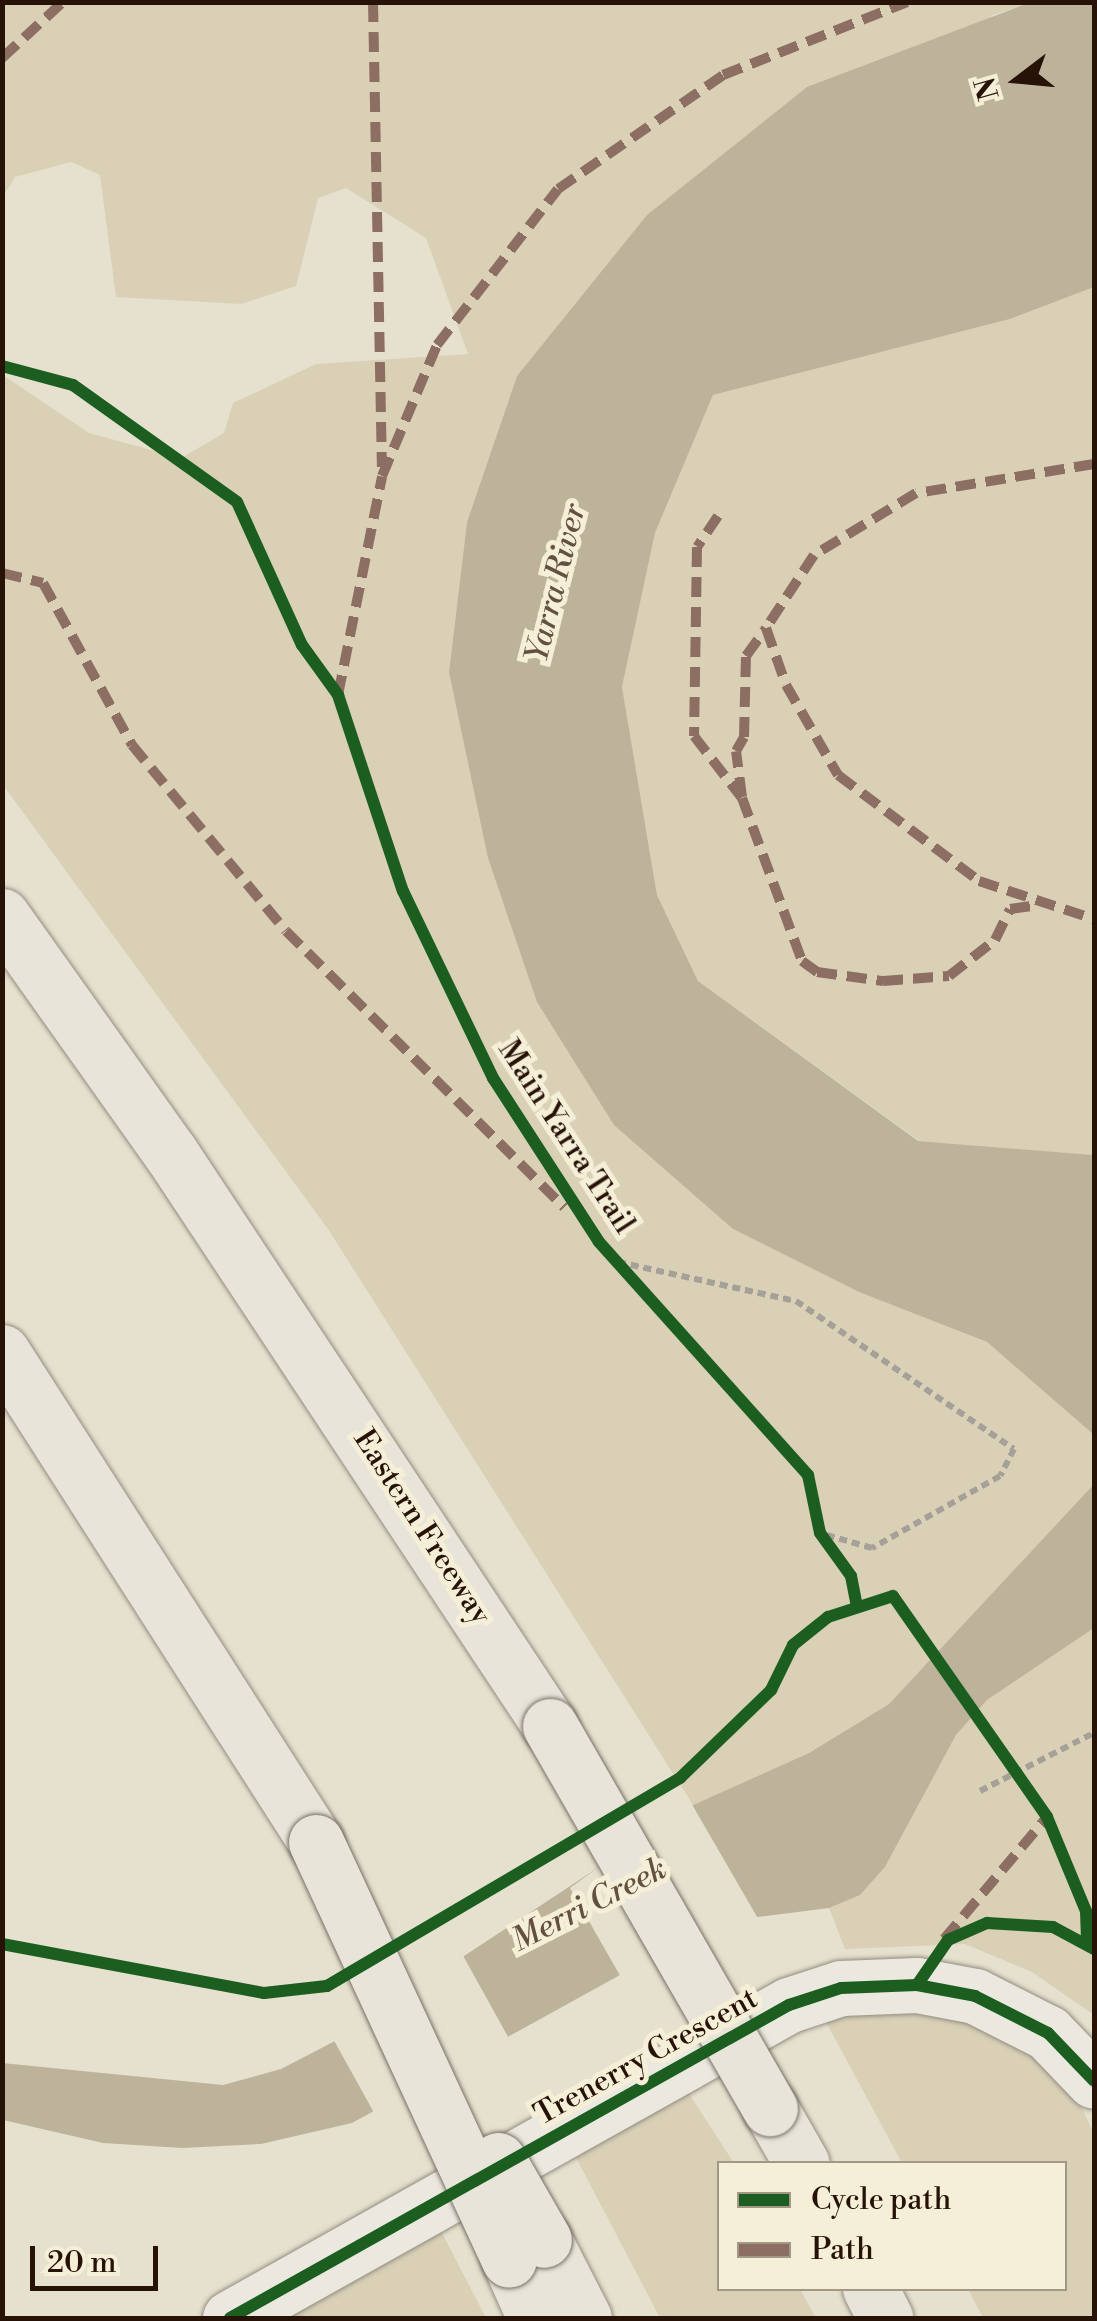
<!DOCTYPE html>
<style>
body{margin:0}
#map{position:relative;width:1097px;height:2321px;overflow:hidden;background:#e6e1ce;font-family:"Libre Bodoni",serif}
div>[style]{position:absolute}
.green>*{inset:0;background:#d9d0b6}
.water>*{inset:0;background:#bdb39a}
.pier>*{inset:0;background:#e6e1ce;transform-origin:0 0}
.path>*{height:6px;margin-top:-3px;transform-origin:0;background:repeating-linear-gradient(90deg,#a5a098 0 8px,transparent 0 13px)}
.roads{filter:drop-shadow(0 0 2px #938d81) drop-shadow(0 0 2px #938d81)}
.tertiary>*{height:55px;margin:-27.5px;padding:0 27.5px;transform-origin:27.5px;border-radius:27.5px;background:#ebe9df}
.motorway>*{height:55px;margin:-27.5px;padding:0 27.5px;transform-origin:27.5px;border-radius:27.5px;background:#e8e4da}
.bridges{filter:drop-shadow(0 0 2px #777167) drop-shadow(0 0 2px #777167)}
.motorway-bridge>*{height:55px;margin:-27.5px;padding:0 27.5px;transform-origin:27.5px;border-radius:27.5px;background:#e8e4da}
.quiet>*{height:10px;margin-top:-5px;transform-origin:0;background:repeating-linear-gradient(90deg,#8d6e63 0 20px,transparent 0 30px)}
.cycleway>*{height:12px;margin:-6px;padding:0 6px;transform-origin:6px;border-radius:6px;background:#1b5e20}
span{translate:-50% -50%;white-space:nowrap;text-align:center;line-height:1.15;-webkit-text-stroke:10px #f6efd8;paint-order:stroke}
.street-label{font-size:30px;color:#271208}
.water-label{font-size:32px;color:#63513f;font-style:italic}
.frame{position:absolute;inset:0;border:5px solid #271208;pointer-events:none}
.legend{position:absolute;left:717px;top:2161px;width:350px;height:130px;box-sizing:border-box;background:#f6efd8;border:2px solid #a39785;margin:0;padding:12px 18px;list-style:none;font-size:30px;color:#271208}
.legend li{display:flex;align-items:center;gap:20px;height:50px}
.legend b{width:50px;border:2px solid #a39785}
.north{position:absolute;left:967px;top:30px;width:100px;height:100px;-webkit-text-stroke:8px #f6efd8;paint-order:stroke;rotate:254deg;font-size:28px;font-weight:700;line-height:40px;text-align:center;color:#271208}
.north::after{content:'';display:block;margin:auto;width:35px;height:45px;background:#271208;clip-path:polygon(50% 0,100% 100%,50% 72%,0 100%)}
.scale{position:absolute;left:30px;top:2246px;width:128px;height:45px;box-sizing:border-box;border:5px solid #271208;border-top:0;padding-left:12px;font-size:30px;line-height:35px;white-space:nowrap;color:#271208;-webkit-text-stroke:8px #f6efd8;paint-order:stroke}
</style>
<div id="map">
<div class="green">
<i style="clip-path:polygon(3px 3px,1031px 3px,993px 15px,517px 376px,467px 522px,449px 672px,733px 1229px,859px 1292px,987px 1342px,1094px 1435px,1094px 1484px,889px 1704px,809px 1753px,693px 1805px,328px 1229px,3px 785px,3px 375px,89px 433px,181px 458px,224px 433px,233px 403px,316px 364px,468px 354px,426px 238px,346px 188px,318px 198px,296px 286px,241px 304px,116px 297px,100px 175px,71px 162px,15px 177px,3px 197px)"></i>
<i style="clip-path:polygon(1094px 287px,1094px 1155px,919px 1141px,698px 981px,657px 895px,622px 687px,655px 533px,713px 395px,1010px 319px)"></i>
<i style="clip-path:polygon(1094px 1628px,1094px 2015px,1032px 1972px,965px 1944px,845px 1949px,829px 1908px,860px 1895px,885px 1867px,956px 1735px,987px 1700px)"></i>
<i style="clip-path:polygon(918px 1999px,1064px 2069px,1094px 2134px,1094px 2318px,983px 2318px,968px 2289px,1064px 2288px,1064px 2164px,902px 2163px,819px 2009px)"></i>
<i style="clip-path:polygon(684px 2086px,734px 2163px,720px 2164px,720px 2288px,800px 2289px,816px 2318px,660px 2318px,572px 2150px)"></i>
<i style="clip-path:polygon(440px 2229px,486px 2318px,283px 2318px)"></i>
</div>
<div class="water">
<i style="clip-path:polygon(1031px 2px,1094px 3px,1094px 287px,1010px 319px,713px 395px,655px 533px,622px 687px,657px 895px,698px 981px,918px 1141px,1094px 1155px,1094px 1435px,987px 1342px,859px 1292px,733px 1229px,614px 1125px,537px 1002px,488px 858px,449px 672px,467px 522px,517px 376px,647px 215px,807px 87px)"></i>
<i style="clip-path:polygon(1094px 1484px,1094px 1628px,987px 1700px,956px 1735px,885px 1867px,860px 1895px,829px 1908px,757px 1917px,620px 1975px,352px 2123px,261px 2144px,182px 2148px,103px 2143px,3px 2120px,2px 2063px,223px 2085px,281px 2069px,335px 2041px,693px 1805px,809px 1753px,889px 1704px)"></i>
</div>
<div class="pier">
<i style="clip-path:polygon(690px 1801px,760px 1922px,622px 1979px,570px 1888px)"></i>
<i style="left:461px;top:1952px;width:102px;height:154px;rotate:61deg"></i>
</div>
<div class="path">
<i style="left:618px;top:1262px;width:182px;rotate:12.4deg"></i>
<i style="left:796px;top:1301px;width:263px;rotate:34.2deg"></i>
<i style="left:1014px;top:1449px;width:30px;rotate:117deg"></i>
<i style="left:1000px;top:1476px;width:147px;rotate:150.6deg"></i>
<i style="left:872px;top:1548px;width:54px;rotate:-163.9deg"></i>
<i style="left:980px;top:1791px;width:128px;rotate:-27deg"></i>
</div>
<div class="roads">
<div class="tertiary">
<i style="left:230px;top:2318px;width:641px;rotate:-29.25deg"></i>
<i style="left:789px;top:2005px;width:55px;rotate:-18.1deg"></i>
<i style="left:841px;top:1988px;width:76px;rotate:-2.3deg"></i>
<i style="left:917px;top:1985px;width:59px;rotate:10.7deg"></i>
<i style="left:975px;top:1996px;width:82px;rotate:26.9deg"></i>
<i style="left:1048px;top:2033px;width:66px;rotate:46.2deg"></i>
</div>
<div class="motorway">
<i style="left:2px;top:916px;width:290px;rotate:54.6deg"></i>
<i style="left:170px;top:1152px;width:688px;rotate:56.49deg"></i>
<i style="left:2px;top:1352px;width:582px;rotate:57.35deg"></i>
<i style="left:770px;top:2108px;width:64px;rotate:60.3deg"></i>
<i style="left:544px;top:2240px;width:88px;rotate:62.9deg"></i>
<i style="left:509px;top:2260px;width:64px;rotate:65.9deg"></i>
<i style="left:870px;top:2288px;width:34px;rotate:63deg"></i>
</div>
</div>
<div class="bridges">
<div class="motorway-bridge">
<i style="left:550px;top:1726px;width:441px;rotate:60.1deg"></i>
<i style="left:316px;top:1842px;width:460px;rotate:65.2deg"></i>
<i style="left:498px;top:2160px;width:92px;rotate:60.1deg"></i>
</div>
</div>
<div class="quiet">
<i style="left:373px;top:2px;width:465px;rotate:88.9deg"></i>
<i style="left:2px;top:58px;width:83px;rotate:-42.6deg"></i>
<i style="left:1094px;top:464px;width:180px;rotate:170.7deg"></i>
<i style="left:916px;top:493px;width:119px;rotate:148.7deg"></i>
<i style="left:814px;top:555px;width:87px;rotate:123.3deg"></i>
<i style="left:766px;top:628px;width:60px;rotate:70.7deg"></i>
<i style="left:786px;top:685px;width:104px;rotate:60deg"></i>
<i style="left:838px;top:775px;width:176px;rotate:36.9deg"></i>
<i style="left:979px;top:881px;width:121px;rotate:18.3deg"></i>
<i style="left:718px;top:516px;width:37px;rotate:124deg"></i>
<i style="left:697px;top:547px;width:189px;rotate:90.9deg"></i>
<i style="left:694px;top:736px;width:78px;rotate:52.3deg"></i>
<i style="left:742px;top:798px;width:174px;rotate:69.8deg"></i>
<i style="left:802px;top:961px;width:19px;rotate:36deg"></i>
<i style="left:817px;top:972px;width:67px;rotate:7.8deg"></i>
<i style="left:883px;top:981px;width:66px;rotate:-4.3deg"></i>
<i style="left:949px;top:976px;width:58px;rotate:-38deg"></i>
<i style="left:995px;top:940px;width:34px;rotate:-64deg"></i>
<i style="left:1010px;top:909px;width:29px;rotate:-8deg"></i>
<i style="left:2px;top:573px;width:42px;rotate:13.7deg"></i>
<i style="left:43px;top:583px;width:185px;rotate:61.2deg"></i>
<i style="left:132px;top:745px;width:241px;rotate:50.4deg"></i>
<i style="left:286px;top:931px;width:392px;rotate:44.8deg"></i>
<i style="left:338px;top:695px;width:223px;rotate:-78.6deg"></i>
<i style="left:382px;top:476px;width:142px;rotate:-67.2deg"></i>
<i style="left:437px;top:345px;width:197px;rotate:-52.2deg"></i>
<i style="left:558px;top:189px;width:201px;rotate:-34.6deg"></i>
<i style="left:723px;top:75px;width:198px;rotate:-21.6deg"></i>
<i style="left:742px;top:797px;width:46px;rotate:-97.4deg"></i>
<i style="left:736px;top:751px;width:16px;rotate:-60deg"></i>
<i style="left:744px;top:737px;width:81px;rotate:-88.6deg"></i>
<i style="left:746px;top:656px;width:34px;rotate:-54deg"></i>
<i style="left:944px;top:1939px;width:160px;rotate:-49.8deg"></i>
</div>
<div class="cycleway">
<i style="left:2px;top:366px;width:73px;rotate:15deg"></i>
<i style="left:73px;top:385px;width:201px;rotate:35.5deg"></i>
<i style="left:237px;top:502px;width:157px;rotate:65.6deg"></i>
<i style="left:302px;top:645px;width:62px;rotate:54.2deg"></i>
<i style="left:338px;top:695px;width:206px;rotate:71.7deg"></i>
<i style="left:403px;top:891px;width:208px;rotate:64.3deg"></i>
<i style="left:493px;top:1078px;width:195px;rotate:57.1deg"></i>
<i style="left:599px;top:1242px;width:313px;rotate:48.1deg"></i>
<i style="left:808px;top:1475px;width:59px;rotate:78.3deg"></i>
<i style="left:820px;top:1533px;width:53px;rotate:54.2deg"></i>
<i style="left:851px;top:1576px;width:31px;rotate:79deg"></i>
<i style="left:2px;top:1944px;width:267px;rotate:10.6deg"></i>
<i style="left:264px;top:1993px;width:63px;rotate:-6.3deg"></i>
<i style="left:327px;top:1986px;width:410px;rotate:-30.5deg"></i>
<i style="left:680px;top:1778px;width:127px;rotate:-44deg"></i>
<i style="left:771px;top:1690px;width:50px;rotate:-63.9deg"></i>
<i style="left:793px;top:1645px;width:45px;rotate:-38.7deg"></i>
<i style="left:828px;top:1617px;width:68px;rotate:-17.9deg"></i>
<i style="left:893px;top:1596px;width:269px;rotate:55.1deg"></i>
<i style="left:1047px;top:1817px;width:102px;rotate:67.5deg"></i>
<i style="left:1086px;top:1911px;width:33px;rotate:88deg"></i>
<i style="left:917px;top:1985px;width:55px;rotate:-55.4deg"></i>
<i style="left:948px;top:1940px;width:43px;rotate:-23.6deg"></i>
<i style="left:987px;top:1923px;width:66px;rotate:3.5deg"></i>
<i style="left:1053px;top:1927px;width:47px;rotate:28.2deg"></i>
<i style="left:230px;top:2318px;width:641px;rotate:-29.25deg"></i>
<i style="left:789px;top:2005px;width:55px;rotate:-18.1deg"></i>
<i style="left:841px;top:1988px;width:76px;rotate:-2.3deg"></i>
<i style="left:917px;top:1985px;width:59px;rotate:10.7deg"></i>
<i style="left:975px;top:1996px;width:82px;rotate:26.9deg"></i>
<i style="left:1048px;top:2033px;width:66px;rotate:46.2deg"></i>
</div>
<div class="street-label">
<span style="left:566px;top:1137px;rotate:57deg">Main Yarra Trail</span>
<span style="left:422px;top:1527px;rotate:57deg">Eastern Freeway</span>
<span style="left:646px;top:2057px;rotate:-29deg">Trenerry Crescent</span>
</div>
<div class="water-label">
<span style="left:556px;top:583px;rotate:-76deg">Yarra River</span>
<span style="left:589px;top:1905px;rotate:-27deg">Merri Creek</span>
</div>
<div class="frame"></div>
<ul class="legend">
<li><b style="height:12px;background:#1b5e20"></b>Cycle path</li>
<li><b style="height:12px;background:#8d6e63"></b>Path</li>
</ul>
<div class="north">N</div>
<div class="scale">20 m</div>
</div>
